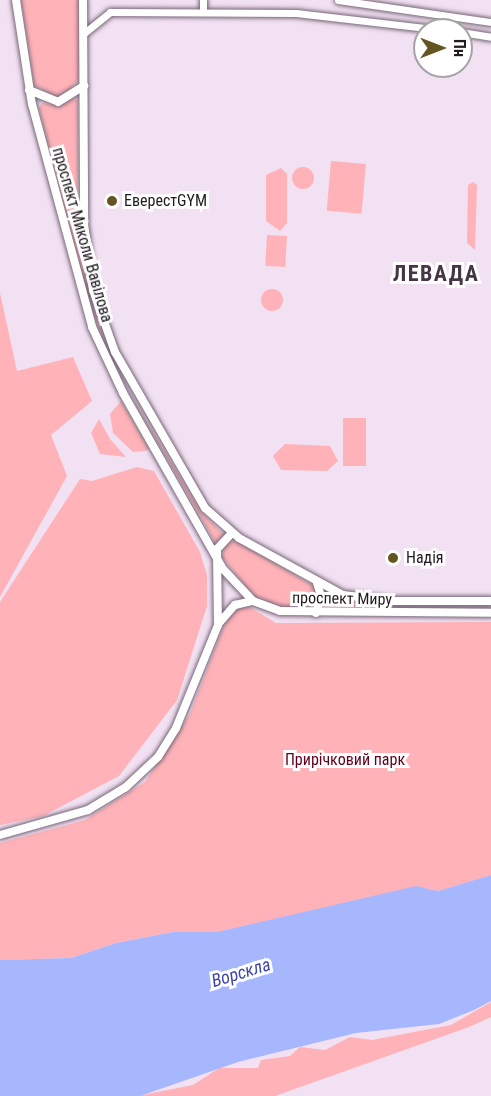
<!DOCTYPE html>
<meta charset="utf-8">
<style>
body{margin:0}
#map{position:relative;width:491px;height:1096px;overflow:hidden;background:#f2e0f3;font-family:"Roboto Condensed",sans-serif}
div>[style]{position:absolute}
.green>*{inset:0;background:#ffb3b8;transform-origin:0 0}
.round{border-radius:50%}
.water>*{inset:0;background:#a7b7fe}
.roads{filter:drop-shadow(0 0 2px #776777) drop-shadow(0 0 2px #776777)}
.tertiary>*{height:7px;margin:-3.5px;padding:0 3.5px;transform-origin:3.5px;border-radius:3.5px;background:#fff}
.secondary>*{height:8px;margin:-4px;padding:0 4px;transform-origin:4px;border-radius:4px;background:#fff}
.dots>*{width:16px;height:16px;translate:-50% -50%;box-sizing:border-box;border:3px solid #fff;border-radius:50%}
span{translate:-50% -50%;white-space:nowrap;text-align:center;line-height:1.15;-webkit-text-stroke:6px #fff;paint-order:stroke}
.poi-label{font-size:16px;color:#211a21}
.left{translate:0 -50%;text-align:left}
.street-label{font-size:16px;color:#211a21}
.park-label{font-size:16px;color:#61001b}
.water-label{font-size:18px;color:#3d46aa;font-style:italic}
.district-label{font-size:22px;color:#443645;font-weight:700;letter-spacing:1.5px}
.north{position:absolute;left:413px;top:18px;width:60px;height:60px;box-sizing:border-box;background:#fff;border:2px solid #a6a3a6;border-radius:50%;rotate:90deg;font-size:16px;font-weight:700;line-height:24px;text-align:center;color:#211a21}
.north::after{content:'';display:block;margin:auto;width:21px;height:27px;background:#645421;clip-path:polygon(50% 0,100% 100%,50% 72%,0 100%)}
</style>
<div id="map">
<div class="green">
<i style="clip-path:polygon(21px 0,79px 0,79px 80px,60px 99px,34px 85px)"></i>
<i style="clip-path:polygon(74px 98px,78px 101px,78px 213px,67px 220px,39px 108px,42px 103px,59px 105px)"></i>
<i style="left:331px;top:161px;width:35px;height:50px;rotate:5deg"></i>
<i class="round" style="left:292px;top:167px;width:22px;height:22px"></i>
<i style="clip-path:polygon(281px 168px,287px 174px,287px 223px,280px 231px,266px 221px,266px 175px)"></i>
<i style="clip-path:polygon(473px 182px,477px 185px,475px 250px,467px 243px,468px 185px)"></i>
<i style="clip-path:polygon(74px 222px,93px 307px,125px 384px,90px 307px,68px 226px)"></i>
<i style="left:267px;top:235px;width:20px;height:31px;rotate:3deg"></i>
<i class="round" style="left:261px;top:289px;width:22px;height:22px"></i>
<i style="clip-path:polygon(0 293px,17px 371px,73px 357px,92px 401px,51px 435px,67px 476px,0 597px)"></i>
<i style="clip-path:polygon(132px 398px,202px 512px,225px 536px,217px 545px)"></i>
<i style="clip-path:polygon(121px 401px,149px 449px,145px 451px,133px 452px,113px 433px,110px 414px)"></i>
<i style="left:366px;top:418px;width:48px;height:23px;rotate:90deg"></i>
<i style="clip-path:polygon(99px 419px,110px 439px,126px 457px,100px 454px,91px 433px)"></i>
<i style="clip-path:polygon(285px 444px,330px 446px,338px 461px,327px 471px,281px 470px,273px 456px)"></i>
<i style="clip-path:polygon(137px 467px,154px 471px,200px 552px,207px 575px,207px 606px,177px 700px,119px 776px,43px 816px,0 825px,0 602px,80px 479px,92px 481px)"></i>
<i style="clip-path:polygon(237px 541px,314px 586px,317px 603px,283px 608px,253px 596px,222px 557px,226px 543px)"></i>
<i style="clip-path:polygon(329px 594px,359px 603px,408px 605px,325px 609px)"></i>
<i style="clip-path:polygon(248px 606px,276px 623px,491px 622px,491px 875px,438px 891px,419px 887px,217px 932px,173px 932px,116px 943px,71px 958px,0 960px,0 843px,85px 820px,145px 782px,190px 714px,225px 622px,233px 610px)"></i>
<i style="clip-path:polygon(491px 1002px,491px 1017px,469px 1027px,275px 1096px,137px 1096px,193px 1085px,219px 1068px,258px 1068px,261px 1060px,290px 1056px,300px 1047px,325px 1050px,350px 1037px,372px 1040px,451px 1025px)"></i>
</div>
<div class="water">
<i style="clip-path:polygon(491px 875px,491px 1001px,474px 1010px,439px 1024px,356px 1033px,238px 1062px,140px 1096px,0 1096px,0 960px,71px 958px,116px 943px,173px 932px,217px 932px,416px 886px,438px 891px)"></i>
</div>
<div class="roads">
<div class="tertiary">
<i style="left:203px;top:0;width:12px;rotate:90deg"></i>
<i style="left:338px;top:0;width:155px;rotate:8.2deg"></i>
<i style="left:461px;top:32px;width:30px;rotate:9deg"></i>
<i style="left:83px;top:34px;width:35px;rotate:-39deg"></i>
<i style="left:110px;top:12px;width:186px;rotate:0.3deg"></i>
<i style="left:296px;top:13px;width:149px;rotate:6.6deg"></i>
</div>
<div class="secondary">
<i style="left:16px;top:0;width:105px;rotate:81.3deg"></i>
<i style="left:32px;top:104px;width:231px;rotate:74.9deg"></i>
<i style="left:92px;top:327px;width:73px;rotate:64.8deg"></i>
<i style="left:123px;top:393px;width:202px;rotate:60.4deg"></i>
<i style="left:223px;top:569px;width:44px;rotate:46.8deg"></i>
<i style="left:253px;top:601px;width:29px;rotate:20deg"></i>
<i style="left:280px;top:611px;width:211px;rotate:0.5deg"></i>
<i style="left:83px;top:0;width:224px;rotate:89.7deg"></i>
<i style="left:84px;top:224px;width:67px;rotate:82.2deg"></i>
<i style="left:93px;top:290px;width:66px;rotate:70.5deg"></i>
<i style="left:115px;top:352px;width:180px;rotate:60deg"></i>
<i style="left:205px;top:508px;width:45px;rotate:41.4deg"></i>
<i style="left:239px;top:538px;width:119px;rotate:28.7deg"></i>
<i style="left:343px;top:595px;width:46px;rotate:7.4deg"></i>
<i style="left:389px;top:601px;width:102px"></i>
<i style="left:29px;top:90px;width:31px;rotate:22deg"></i>
<i style="left:58px;top:102px;width:31px;rotate:-32deg"></i>
<i style="left:316px;top:613px;width:18px;rotate:-74deg"></i>
<i style="left:321px;top:596px;width:14px;rotate:-107deg"></i>
<i style="left:220px;top:622px;width:23px;rotate:-49deg"></i>
<i style="left:235px;top:605px;width:18px;rotate:-13deg"></i>
<i style="left:0;top:835px;width:91px;rotate:-15.9deg"></i>
<i style="left:88px;top:810px;width:44px;rotate:-31.2deg"></i>
<i style="left:126px;top:787px;width:44px;rotate:-43.2deg"></i>
<i style="left:158px;top:757px;width:34px;rotate:-58deg"></i>
<i style="left:176px;top:728px;width:111px;rotate:-67.8deg"></i>
<i style="left:218px;top:625px;width:76px;rotate:-90.8deg"></i>
<i style="left:217px;top:549px;width:22px;rotate:-47deg"></i>
</div>
</div>
<div class="dots">
<i style="left:112px;top:201px;background:#645421"></i>
<i style="left:393px;top:558px;background:#645421"></i>
</div>
<div class="poi-label">
<span class="left" style="left:124px;top:201px">ЕверестGYM</span>
<span class="left" style="left:406px;top:558px">Надія</span>
</div>
<div class="street-label">
<span style="left:82px;top:235px;rotate:74deg">проспект Миколи Вавілова</span>
<span style="left:342px;top:599px;rotate:1deg">проспект Миру</span>
</div>
<div class="park-label">
<span style="left:345px;top:760px">Прирічковий парк</span>
</div>
<div class="water-label">
<span style="left:241px;top:973px;rotate:-17deg">Ворскла</span>
</div>
<div class="district-label">
<span style="left:436px;top:274px">ЛЕВАДА</span>
</div>
<div class="north">Пн</div>
</div>
